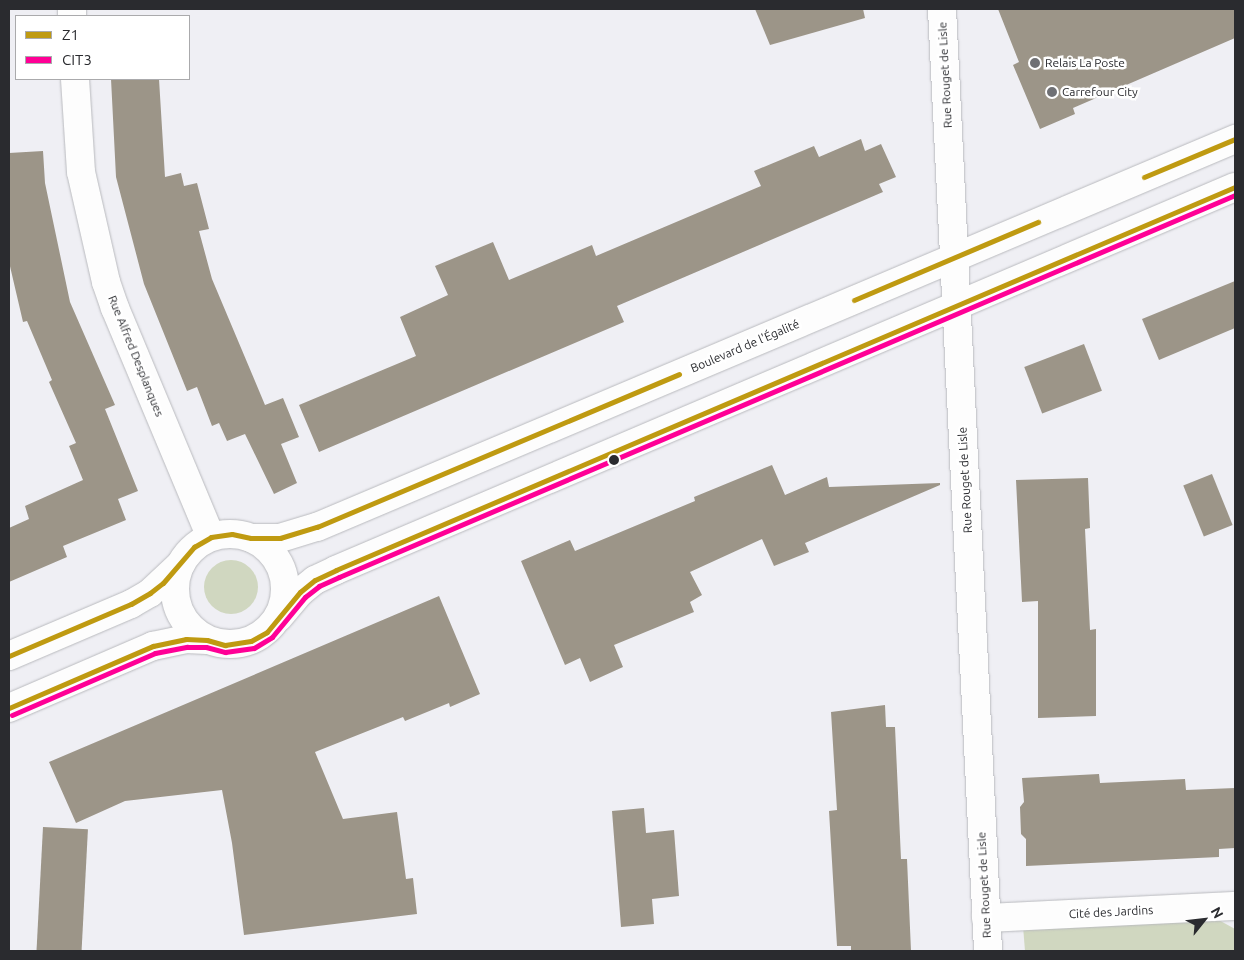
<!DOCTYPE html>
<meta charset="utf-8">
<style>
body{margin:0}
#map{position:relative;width:1244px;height:960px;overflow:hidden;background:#efeff4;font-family:Ubuntu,sans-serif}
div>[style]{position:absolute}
.green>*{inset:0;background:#d0d7c0}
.round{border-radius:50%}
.building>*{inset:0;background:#9c9588;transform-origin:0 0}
.roads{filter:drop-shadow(0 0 1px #b9babe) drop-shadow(0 0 1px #b9babe)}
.minor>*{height:28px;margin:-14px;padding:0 14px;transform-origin:14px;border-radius:14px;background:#fdfdfd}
.major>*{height:28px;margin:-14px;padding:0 14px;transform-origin:14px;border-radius:14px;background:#fdfdfd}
.major>.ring{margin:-14px;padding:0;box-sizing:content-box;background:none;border:28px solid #fdfdfd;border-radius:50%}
.bus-1>*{height:5px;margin:-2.5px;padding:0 2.5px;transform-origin:2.5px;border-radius:2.5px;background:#bf9a11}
.bus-2>*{height:5px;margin:-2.5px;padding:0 2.5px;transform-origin:2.5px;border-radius:2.5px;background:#ff0096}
.dots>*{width:14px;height:14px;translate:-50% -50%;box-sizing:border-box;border:2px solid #fff;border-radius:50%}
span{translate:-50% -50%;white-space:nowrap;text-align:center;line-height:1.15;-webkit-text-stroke:5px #fff;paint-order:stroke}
.poi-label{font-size:12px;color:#2a2b2f}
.left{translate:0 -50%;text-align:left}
.street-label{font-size:12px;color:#2a2b2f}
.frame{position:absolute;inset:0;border:10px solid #2a2b2f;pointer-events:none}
.legend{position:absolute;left:15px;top:15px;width:175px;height:65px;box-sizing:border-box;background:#fff;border:1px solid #aaaaac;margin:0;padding:6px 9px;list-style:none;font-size:15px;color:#2a2b2f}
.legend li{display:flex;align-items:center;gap:10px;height:25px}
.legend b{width:25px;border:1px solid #aaaaac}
.north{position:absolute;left:1179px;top:895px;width:50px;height:50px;-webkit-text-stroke:4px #fff;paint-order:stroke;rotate:61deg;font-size:14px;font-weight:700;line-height:20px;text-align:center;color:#2a2b2f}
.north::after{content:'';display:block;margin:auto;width:18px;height:22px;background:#2a2b2f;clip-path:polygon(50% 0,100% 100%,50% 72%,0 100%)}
</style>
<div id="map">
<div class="green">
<i class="round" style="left:204px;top:560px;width:54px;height:54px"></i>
<i style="clip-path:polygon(1215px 918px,1235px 929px,1235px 951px,1025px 951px,1023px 926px)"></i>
</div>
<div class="building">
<i style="clip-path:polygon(755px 9px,863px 9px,865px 18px,770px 45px)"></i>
<i style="clip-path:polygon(998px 9px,1235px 9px,1235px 38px,1073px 108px,1075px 114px,1040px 129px,1013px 65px,1019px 62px)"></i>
<i style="clip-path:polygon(111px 79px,159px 79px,165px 177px,181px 173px,184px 186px,197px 183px,209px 229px,199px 231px,212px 279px,265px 405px,283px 398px,299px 437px,281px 444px,297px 483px,274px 494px,245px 434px,227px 441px,219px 423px,212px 426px,197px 387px,187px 391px,144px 284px,116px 177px)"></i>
<i style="clip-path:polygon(861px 139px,865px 151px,881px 144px,896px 177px,879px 184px,883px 192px,617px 306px,624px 322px,319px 452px,299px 405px,416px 356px,400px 317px,448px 295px,435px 266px,493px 242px,509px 280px,592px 245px,596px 256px,761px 186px,754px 171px,814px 146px,819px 157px)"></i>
<i style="clip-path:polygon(43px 151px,45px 183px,70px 302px,115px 405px,105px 409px,138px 491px,118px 499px,126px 520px,63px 546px,67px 557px,9px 582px,9px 528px,29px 519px,25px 506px,83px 480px,69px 446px,76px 443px,49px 382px,52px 380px,27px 321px,23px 322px,9px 262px,9px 153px)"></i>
<i style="clip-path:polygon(1235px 281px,1235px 328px,1159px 360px,1142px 319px)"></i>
<i style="left:1084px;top:344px;width:50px;height:64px;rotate:69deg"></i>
<i style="clip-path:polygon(772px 465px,785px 495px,827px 477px,829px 487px,940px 483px,940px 485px,805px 543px,809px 552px,774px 566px,762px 539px,690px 572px,702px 595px,690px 602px,694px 612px,614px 645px,623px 667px,590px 682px,580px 658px,565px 665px,521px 561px,570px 540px,575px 551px,695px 501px,694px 497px)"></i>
<i style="left:1212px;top:474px;width:55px;height:31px;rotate:68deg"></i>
<i style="clip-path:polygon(1088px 478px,1090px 528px,1085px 529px,1090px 630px,1096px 629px,1096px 716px,1038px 718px,1038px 601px,1022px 602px,1016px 480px)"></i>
<i style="clip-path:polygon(439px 596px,480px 694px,450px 707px,449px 703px,405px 721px,403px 717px,315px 752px,343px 819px,397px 812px,406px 879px,413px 878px,417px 914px,244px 935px,232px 843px,222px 790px,125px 801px,76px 823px,49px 762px)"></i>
<i style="clip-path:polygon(885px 705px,886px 727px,895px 727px,901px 859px,907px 859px,911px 951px,851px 951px,851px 946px,837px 946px,829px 811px,837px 810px,831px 712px)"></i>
<i style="clip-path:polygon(1099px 774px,1100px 783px,1185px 779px,1186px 790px,1235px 788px,1235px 848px,1219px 849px,1219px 857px,1026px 866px,1026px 839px,1021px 834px,1020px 807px,1024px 802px,1022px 778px)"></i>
<i style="clip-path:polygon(644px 808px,646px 833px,674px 830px,679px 896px,652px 899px,654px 924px,621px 927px,612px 811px)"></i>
<i style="left:43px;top:827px;width:45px;height:124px;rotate:3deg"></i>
</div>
<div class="roads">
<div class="minor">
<i style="left:72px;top:9px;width:7px;rotate:90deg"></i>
<i style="left:942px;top:9px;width:943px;rotate:87.2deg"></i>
<i style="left:75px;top:79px;width:93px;rotate:86.3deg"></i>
<i style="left:81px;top:172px;width:113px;rotate:77.2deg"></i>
<i style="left:106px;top:282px;width:28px;rotate:71deg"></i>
<i style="left:115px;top:308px;width:248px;rotate:67.3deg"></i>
<i style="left:986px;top:918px;width:249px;rotate:-2.8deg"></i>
</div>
<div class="major">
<i class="ring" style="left:175px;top:534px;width:82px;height:82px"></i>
<i style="left:251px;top:538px;width:29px"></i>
<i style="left:280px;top:538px;width:39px;rotate:-17deg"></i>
<i style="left:317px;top:527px;width:997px;rotate:-22.91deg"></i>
<i style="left:279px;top:617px;width:33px;rotate:-50deg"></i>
<i style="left:300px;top:592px;width:19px;rotate:-39deg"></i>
<i style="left:315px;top:580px;width:23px;rotate:-25deg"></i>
<i style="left:336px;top:570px;width:977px;rotate:-23.08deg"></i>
<i style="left:9px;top:656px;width:133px;rotate:-23.1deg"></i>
<i style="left:131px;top:604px;width:22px;rotate:-30deg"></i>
<i style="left:150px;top:593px;width:42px;rotate:-43.1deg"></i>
<i style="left:9px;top:708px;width:157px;rotate:-23.3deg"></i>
<i style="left:153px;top:646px;width:34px;rotate:-12deg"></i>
<i style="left:186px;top:639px;width:21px;rotate:3deg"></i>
</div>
</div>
<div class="bus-1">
<i style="left:1144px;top:177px;width:99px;rotate:-22.7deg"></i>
<i style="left:854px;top:300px;width:200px;rotate:-23deg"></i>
<i style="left:9px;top:656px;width:133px;rotate:-23.1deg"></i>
<i style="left:131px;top:604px;width:22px;rotate:-30deg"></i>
<i style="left:150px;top:593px;width:16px;rotate:-38deg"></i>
<i style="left:163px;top:583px;width:48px;rotate:-49.3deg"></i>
<i style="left:194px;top:547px;width:20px;rotate:-30deg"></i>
<i style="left:211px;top:537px;width:21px;rotate:-8deg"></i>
<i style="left:232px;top:534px;width:19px;rotate:12deg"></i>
<i style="left:251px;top:538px;width:29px"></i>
<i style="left:280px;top:538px;width:39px;rotate:-17deg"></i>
<i style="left:317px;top:527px;width:393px;rotate:-22.9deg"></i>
<i style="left:9px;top:708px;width:157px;rotate:-23.3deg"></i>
<i style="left:153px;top:646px;width:34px;rotate:-12deg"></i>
<i style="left:186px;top:639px;width:21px;rotate:3deg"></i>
<i style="left:207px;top:640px;width:19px;rotate:16deg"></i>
<i style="left:225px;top:645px;width:26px;rotate:-9deg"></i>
<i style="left:251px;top:641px;width:18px;rotate:-29deg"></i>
<i style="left:267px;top:632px;width:52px;rotate:-50.5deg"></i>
<i style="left:300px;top:592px;width:19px;rotate:-39deg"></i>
<i style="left:315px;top:580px;width:23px;rotate:-25deg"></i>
<i style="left:336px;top:570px;width:977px;rotate:-23.08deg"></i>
</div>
<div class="bus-2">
<i style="left:12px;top:715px;width:156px;rotate:-23.4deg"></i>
<i style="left:155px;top:653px;width:33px;rotate:-11deg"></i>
<i style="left:187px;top:647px;width:19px"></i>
<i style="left:206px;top:647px;width:20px;rotate:15deg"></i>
<i style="left:225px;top:652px;width:29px;rotate:-8deg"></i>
<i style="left:254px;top:648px;width:21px;rotate:-31deg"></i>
<i style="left:272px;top:637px;width:52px;rotate:-50.5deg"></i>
<i style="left:305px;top:597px;width:18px;rotate:-38deg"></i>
<i style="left:319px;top:586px;width:22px;rotate:-24deg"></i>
<i style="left:339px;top:577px;width:974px;rotate:-23.09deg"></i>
</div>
<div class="dots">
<i style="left:1035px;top:63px;background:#6f7074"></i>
<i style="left:1052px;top:92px;background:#6f7074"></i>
<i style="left:614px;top:460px;background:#2a2b2f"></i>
</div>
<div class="poi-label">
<span class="left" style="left:1045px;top:63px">Relais La Poste</span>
<span class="left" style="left:1062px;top:92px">Carrefour City</span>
</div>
<div class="street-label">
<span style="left:945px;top:75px;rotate:-93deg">Rue Rouget de Lisle</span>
<span style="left:745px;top:346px;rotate:-23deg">Boulevard de l'Égalité</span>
<span style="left:136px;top:356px;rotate:68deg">Rue Alfred Desplanques</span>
<span style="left:965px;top:480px;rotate:-93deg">Rue Rouget de Lisle</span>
<span style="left:984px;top:885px;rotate:-93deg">Rue Rouget de Lisle</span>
<span style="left:1111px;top:912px;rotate:-3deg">Cité des Jardins</span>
</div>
<div class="frame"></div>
<ul class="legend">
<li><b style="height:6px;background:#bf9a11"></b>Z1</li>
<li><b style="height:6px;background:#ff0096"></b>CIT3</li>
</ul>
<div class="north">N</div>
</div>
